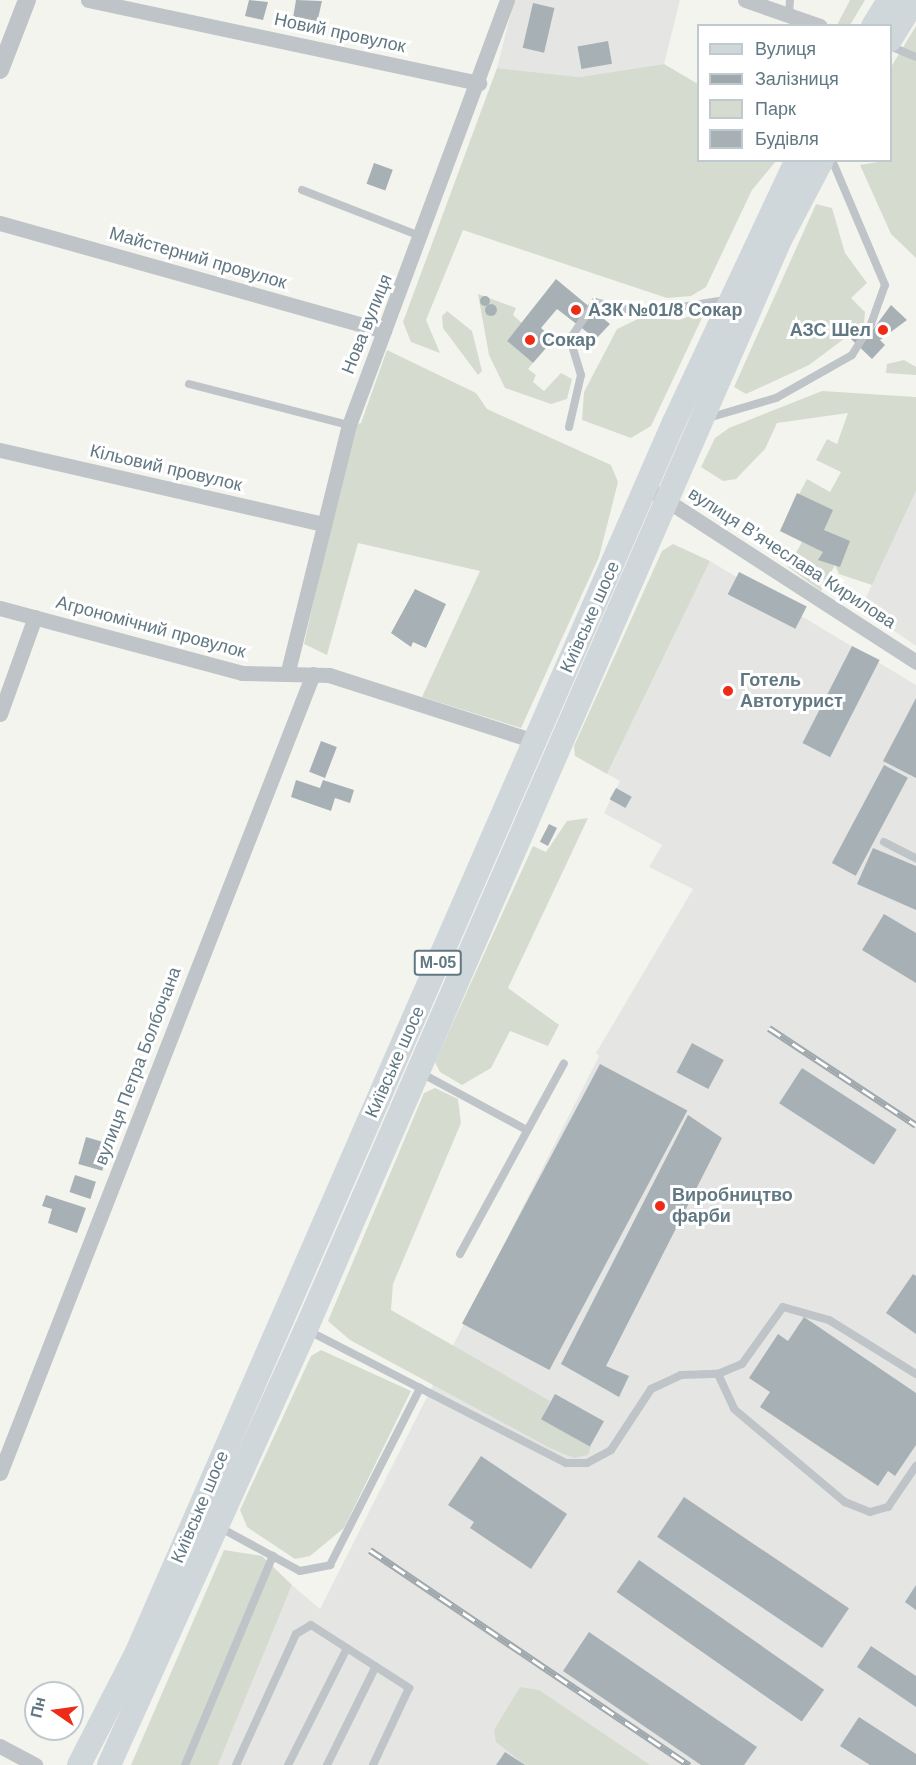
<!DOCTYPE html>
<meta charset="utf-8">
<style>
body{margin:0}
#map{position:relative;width:916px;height:1765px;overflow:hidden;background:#f4f4ef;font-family:Arial,sans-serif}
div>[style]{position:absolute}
.built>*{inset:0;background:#e5e5e3}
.green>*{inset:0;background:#d6dbd0}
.building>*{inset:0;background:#a7b1b5;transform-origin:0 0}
.round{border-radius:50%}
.service>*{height:8px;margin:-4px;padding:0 4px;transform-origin:4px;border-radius:4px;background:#bec4c7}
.minor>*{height:15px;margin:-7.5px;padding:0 7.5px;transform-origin:7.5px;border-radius:7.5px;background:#bec4c7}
.tertiary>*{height:18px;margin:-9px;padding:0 9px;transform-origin:9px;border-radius:9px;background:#bec4c7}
.primary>*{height:24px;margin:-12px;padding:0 12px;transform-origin:12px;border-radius:12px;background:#d0d7da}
.rail>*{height:7px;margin-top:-3.5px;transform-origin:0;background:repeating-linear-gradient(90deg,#fff 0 14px,#9fa8ac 0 28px);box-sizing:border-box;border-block:2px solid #9fa8ac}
.dots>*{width:16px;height:16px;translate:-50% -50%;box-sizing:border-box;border:3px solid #fff;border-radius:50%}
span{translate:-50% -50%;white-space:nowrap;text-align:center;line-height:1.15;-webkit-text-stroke:6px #fff;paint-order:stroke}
.shield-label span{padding:2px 4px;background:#fff;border:2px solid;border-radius:4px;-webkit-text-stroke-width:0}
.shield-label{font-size:16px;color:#617883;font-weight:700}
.street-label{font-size:18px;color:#617883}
.poi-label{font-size:18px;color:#617883;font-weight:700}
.left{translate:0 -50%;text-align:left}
.right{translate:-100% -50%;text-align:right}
.legend{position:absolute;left:697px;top:24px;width:195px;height:138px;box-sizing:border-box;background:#fff;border:2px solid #c0c9cd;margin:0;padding:8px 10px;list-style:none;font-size:18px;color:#617883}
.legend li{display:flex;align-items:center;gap:12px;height:30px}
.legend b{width:30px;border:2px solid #c0c9cd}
.north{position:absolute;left:24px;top:1681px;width:60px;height:60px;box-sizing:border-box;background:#fff;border:2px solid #c0c9cd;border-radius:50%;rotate:283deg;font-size:16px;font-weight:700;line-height:24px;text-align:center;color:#617883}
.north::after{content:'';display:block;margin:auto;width:21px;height:27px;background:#ed2c17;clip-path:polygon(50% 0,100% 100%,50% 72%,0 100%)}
</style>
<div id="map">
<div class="built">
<i style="clip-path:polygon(514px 0,680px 0,664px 64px,579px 77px,497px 68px)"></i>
<i style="clip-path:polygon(916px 491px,916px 646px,861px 608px)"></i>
<i style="clip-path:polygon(710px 561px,916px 685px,916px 1765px,218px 1765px,292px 1585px,320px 1609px,599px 1056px,596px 1053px,693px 889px,649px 867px,662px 845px,604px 813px,620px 781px,607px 774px)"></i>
</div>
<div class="green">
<i style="clip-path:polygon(850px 0,865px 0,850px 25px,837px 25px)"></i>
<i style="clip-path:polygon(916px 26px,916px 258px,891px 234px,860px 165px,890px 160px,891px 67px)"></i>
<i style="clip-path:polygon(664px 64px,698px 84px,698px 160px,776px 161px,752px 190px,706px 287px,691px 296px,667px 298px,463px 230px,426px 320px,440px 353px,411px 342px,403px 322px,497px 68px,579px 77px)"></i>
<i style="clip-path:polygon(816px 204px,832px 208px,845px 253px,867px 283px,851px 298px,865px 312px,864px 324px,809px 365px,746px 394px,734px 387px)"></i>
<i style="clip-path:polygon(478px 294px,516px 308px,513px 315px,522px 323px,507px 341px,533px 363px,528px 369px,536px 375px,533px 382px,544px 391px,561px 373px,572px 379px,567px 399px,551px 404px,505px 388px,489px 355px)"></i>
<i style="clip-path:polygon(447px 311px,472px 331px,482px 371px,478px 375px,443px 328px,442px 316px)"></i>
<i style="clip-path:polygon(693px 315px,702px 318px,651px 426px,631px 438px,582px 420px,584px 392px,617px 329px,642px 317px,679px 320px)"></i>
<i style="clip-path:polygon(387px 350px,476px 393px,487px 409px,611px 465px,618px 482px,599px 557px,521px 728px,422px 697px,480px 571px,358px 543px,327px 655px,304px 644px,353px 426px,361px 423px)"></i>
<i style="clip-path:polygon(904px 360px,916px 367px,916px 375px,886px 373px,887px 364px)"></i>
<i style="clip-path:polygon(822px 391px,916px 397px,916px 491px,872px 585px,839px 574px,835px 565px,821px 591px,788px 567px,802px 542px,780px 531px,807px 479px,830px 492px,841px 472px,816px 460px,827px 439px,837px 444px,848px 413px,777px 423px,765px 449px,736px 479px,723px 481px,701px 467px,715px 438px,729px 428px)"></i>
<i style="clip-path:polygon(673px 544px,710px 561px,607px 774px,575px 756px,574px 746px,662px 551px)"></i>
<i style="clip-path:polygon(588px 818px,508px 988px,559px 1025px,548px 1046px,510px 1031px,491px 1068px,462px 1085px,440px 1072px,435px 1062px,533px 846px,546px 852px,567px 821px)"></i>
<i style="clip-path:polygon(435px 1088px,458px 1099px,461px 1123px,393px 1284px,391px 1310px,550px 1401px,541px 1419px,591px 1446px,588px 1455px,574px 1458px,550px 1448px,350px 1340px,328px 1321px,424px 1093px)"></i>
<i style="clip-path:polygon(321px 1350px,411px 1391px,344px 1528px,310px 1556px,295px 1559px,247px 1527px,240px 1510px,311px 1356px)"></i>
<i style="clip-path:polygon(224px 1550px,262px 1556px,292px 1585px,218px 1765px,131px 1765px)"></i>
<i style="clip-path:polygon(520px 1687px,539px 1690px,650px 1765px,525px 1765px,496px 1742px,494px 1730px)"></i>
</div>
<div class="building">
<i style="clip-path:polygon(249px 0,268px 2px,263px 20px,245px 16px)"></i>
<i style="clip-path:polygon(296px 0,322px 1px,317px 23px,293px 18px)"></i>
<i style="left:533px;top:3px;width:22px;height:46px;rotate:13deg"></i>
<i style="left:608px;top:41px;width:23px;height:31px;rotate:80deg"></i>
<i style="left:374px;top:163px;width:20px;height:22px;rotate:20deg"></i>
<i style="clip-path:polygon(556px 279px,610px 324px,596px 339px,557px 309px,541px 328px,554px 339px,533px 363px,507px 341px)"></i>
<i class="round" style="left:480px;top:296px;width:10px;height:10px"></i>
<i class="round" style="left:485px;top:304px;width:12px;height:12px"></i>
<i style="clip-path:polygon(891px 305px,907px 320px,880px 340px,885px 345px,872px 359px,850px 338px,864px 324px,871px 332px)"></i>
<i style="clip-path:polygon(797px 493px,833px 510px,824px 530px,850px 541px,840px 567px,818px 560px,823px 552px,780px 531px)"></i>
<i style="left:739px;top:572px;width:76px;height:25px;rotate:27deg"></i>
<i style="clip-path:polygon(415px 589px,446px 604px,426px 648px,413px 642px,411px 647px,391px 633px)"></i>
<i style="left:852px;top:646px;width:31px;height:109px;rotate:27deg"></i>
<i style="clip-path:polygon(916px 698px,916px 778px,883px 761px)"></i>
<i style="left:321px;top:741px;width:17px;height:33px;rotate:21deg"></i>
<i style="left:884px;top:765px;width:27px;height:111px;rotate:28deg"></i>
<i style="clip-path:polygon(296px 780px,320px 788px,323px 780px,354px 790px,350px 803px,335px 798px,331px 811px,291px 797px)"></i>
<i style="left:616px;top:788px;width:18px;height:13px;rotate:29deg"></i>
<i style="left:549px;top:824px;width:9px;height:20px;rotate:27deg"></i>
<i style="clip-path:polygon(873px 848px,916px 866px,916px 910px,857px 884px)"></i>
<i style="clip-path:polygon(884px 914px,916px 933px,916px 983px,862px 950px)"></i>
<i style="left:692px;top:1043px;width:36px;height:33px;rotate:28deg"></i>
<i style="left:600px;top:1064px;width:99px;height:294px;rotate:28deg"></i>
<i style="left:802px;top:1068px;width:113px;height:42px;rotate:33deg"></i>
<i style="clip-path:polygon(688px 1115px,722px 1138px,606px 1366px,629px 1376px,619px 1397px,561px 1364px)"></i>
<i style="left:86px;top:1137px;width:25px;height:28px;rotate:16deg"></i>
<i style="left:75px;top:1175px;width:22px;height:18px;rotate:18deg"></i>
<i style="clip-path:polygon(46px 1195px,86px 1208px,77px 1233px,48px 1223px,52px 1209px,42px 1206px)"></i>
<i style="clip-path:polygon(913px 1274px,916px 1276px,916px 1334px,886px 1313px)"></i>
<i style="clip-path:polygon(804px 1317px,916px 1393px,916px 1445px,895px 1476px,888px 1471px,878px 1486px,760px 1407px,770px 1392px,749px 1378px,778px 1334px,788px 1341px)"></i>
<i style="left:555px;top:1394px;width:56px;height:29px;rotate:29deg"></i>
<i style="clip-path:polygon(481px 1456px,567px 1514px,531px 1569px,470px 1528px,474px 1522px,448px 1505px)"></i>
<i style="left:684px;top:1497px;width:199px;height:48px;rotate:34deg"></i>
<i style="left:639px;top:1560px;width:226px;height:39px;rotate:35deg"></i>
<i style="clip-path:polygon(916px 1585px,916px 1610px,905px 1602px)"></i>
<i style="clip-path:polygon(589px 1632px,757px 1747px,744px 1765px,701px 1765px,563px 1671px)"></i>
<i style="clip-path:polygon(871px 1646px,916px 1676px,916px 1707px,857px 1667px)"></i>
<i style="clip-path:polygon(859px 1717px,916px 1754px,916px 1765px,870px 1765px,840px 1746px)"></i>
<i style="clip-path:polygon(505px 1752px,525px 1765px,496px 1765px)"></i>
</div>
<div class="service">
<i style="left:789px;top:14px;width:14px;rotate:-86deg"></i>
<i style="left:890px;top:46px;width:28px;rotate:23deg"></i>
<i style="left:302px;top:190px;width:127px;rotate:21.3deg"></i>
<i style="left:189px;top:384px;width:165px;rotate:14.4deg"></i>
<i style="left:708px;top:418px;width:71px;rotate:-16.4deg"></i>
<i style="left:776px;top:398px;width:87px;rotate:-29.5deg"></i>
<i style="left:852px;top:355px;width:36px;rotate:-58deg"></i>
<i style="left:871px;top:324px;width:41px;rotate:-70.3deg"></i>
<i style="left:885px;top:285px;width:136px;rotate:-113deg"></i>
<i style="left:569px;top:427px;width:53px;rotate:-77deg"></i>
<i style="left:581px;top:375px;width:38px;rotate:-107deg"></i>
<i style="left:570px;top:339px;width:45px;rotate:-56deg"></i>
<i style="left:595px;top:302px;width:29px;rotate:14deg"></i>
<i style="left:623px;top:309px;width:46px"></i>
<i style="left:669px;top:309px;width:57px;rotate:-9.1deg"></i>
<i style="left:884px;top:842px;width:36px;rotate:27deg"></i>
<i style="left:421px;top:1073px;width:118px;rotate:28.3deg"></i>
<i style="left:460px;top:1254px;width:217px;rotate:-61.4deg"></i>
<i style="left:307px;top:1330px;width:291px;rotate:27.2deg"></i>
<i style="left:566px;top:1463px;width:21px"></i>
<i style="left:587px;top:1463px;width:27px;rotate:-28deg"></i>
<i style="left:611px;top:1450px;width:73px;rotate:-56.7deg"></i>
<i style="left:651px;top:1389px;width:33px;rotate:-25deg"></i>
<i style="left:681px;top:1375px;width:37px;rotate:-2deg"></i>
<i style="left:718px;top:1374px;width:26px;rotate:-23deg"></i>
<i style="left:742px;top:1364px;width:70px;rotate:-54.3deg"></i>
<i style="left:783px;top:1307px;width:48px;rotate:15.8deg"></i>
<i style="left:829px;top:1320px;width:102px;rotate:31.8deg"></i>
<i style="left:718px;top:1374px;width:38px;rotate:65deg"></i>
<i style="left:734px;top:1409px;width:145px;rotate:40deg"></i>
<i style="left:845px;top:1502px;width:27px;rotate:22deg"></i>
<i style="left:870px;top:1512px;width:19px;rotate:-16deg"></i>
<i style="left:888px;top:1507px;width:50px;rotate:-55.7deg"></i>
<i style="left:219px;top:1527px;width:92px;rotate:28.5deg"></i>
<i style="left:300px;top:1571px;width:31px;rotate:-11deg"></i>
<i style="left:330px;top:1565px;width:199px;rotate:-63deg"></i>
<i style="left:185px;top:1765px;width:227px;rotate:-67.2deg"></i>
<i style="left:236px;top:1765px;width:144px;rotate:-65.4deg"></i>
<i style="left:296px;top:1634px;width:17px;rotate:-31deg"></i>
<i style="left:311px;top:1625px;width:117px;rotate:32.7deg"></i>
<i style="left:409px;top:1688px;width:85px;rotate:115.1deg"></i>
<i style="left:288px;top:1765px;width:131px;rotate:-63.2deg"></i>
<i style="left:327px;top:1765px;width:110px;rotate:-63.7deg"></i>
</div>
<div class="minor">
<i style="left:88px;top:0;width:400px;rotate:12deg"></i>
<i style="left:745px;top:0;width:79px;rotate:19.1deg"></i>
<i style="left:0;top:223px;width:399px;rotate:15.7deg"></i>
<i style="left:0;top:450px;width:332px;rotate:12.9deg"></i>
<i style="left:646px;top:487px;width:322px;rotate:32.9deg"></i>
<i style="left:0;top:608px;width:251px;rotate:15deg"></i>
<i style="left:242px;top:673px;width:87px;rotate:1.3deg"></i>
<i style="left:329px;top:675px;width:216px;rotate:17.8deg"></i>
<i style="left:288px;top:671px;width:253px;rotate:-76.1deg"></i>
<i style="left:349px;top:425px;width:453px;rotate:-69.6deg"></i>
<i style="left:0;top:714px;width:103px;rotate:-70.2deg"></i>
<i style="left:0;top:1473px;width:858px;rotate:-68.61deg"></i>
<i style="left:0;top:1746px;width:40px;rotate:28deg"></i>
</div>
<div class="tertiary">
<i style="left:0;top:70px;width:75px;rotate:-68.9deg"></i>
</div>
<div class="primary">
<i style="left:873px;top:26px;width:31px;rotate:-58deg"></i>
<i style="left:890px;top:40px;width:47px;rotate:-58deg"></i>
<i style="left:79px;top:1765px;width:125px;rotate:-62.8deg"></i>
<i style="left:136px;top:1654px;width:1344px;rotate:-66.41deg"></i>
<i style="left:674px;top:422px;width:289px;rotate:-64.9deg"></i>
<i style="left:109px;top:1765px;width:478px;rotate:-65.7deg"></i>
<i style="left:306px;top:1329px;width:1188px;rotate:-66.48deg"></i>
<i style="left:780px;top:240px;width:90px;rotate:-62.3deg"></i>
</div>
<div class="rail">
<i style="left:769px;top:1028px;width:176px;rotate:33.4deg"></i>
<i style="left:370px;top:1550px;width:385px;rotate:34deg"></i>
</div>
<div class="dots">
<i style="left:576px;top:310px;background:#ed2c17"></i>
<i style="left:883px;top:330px;background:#ed2c17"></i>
<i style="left:530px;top:340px;background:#ed2c17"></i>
<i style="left:728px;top:691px;background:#ed2c17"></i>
<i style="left:660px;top:1206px;background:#ed2c17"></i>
</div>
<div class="shield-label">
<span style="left:438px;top:963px">М-05</span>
</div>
<div class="street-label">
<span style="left:340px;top:33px;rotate:12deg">Новий провулок</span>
<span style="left:198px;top:258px;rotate:16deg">Майстерний провулок</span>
<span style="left:367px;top:324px;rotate:-68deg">Нова вулиця</span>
<span style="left:166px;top:468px;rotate:13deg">Кільовий провулок</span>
<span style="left:792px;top:558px;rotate:33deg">вулиця Вʼячеслава Кирилова</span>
<span style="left:590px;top:617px;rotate:-66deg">Київське шосе</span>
<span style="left:151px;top:627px;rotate:15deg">Агрономічний провулок</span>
<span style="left:395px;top:1062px;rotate:-66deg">Київське шосе</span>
<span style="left:138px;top:1066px;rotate:-69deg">вулиця Петра Болбочана</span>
<span style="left:200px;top:1507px;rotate:-67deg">Київське шосе</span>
</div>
<div class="poi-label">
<span class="left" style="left:588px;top:310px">АЗК №01/8 Сокар</span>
<span class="right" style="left:871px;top:330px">АЗС Шел</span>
<span class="left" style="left:542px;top:340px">Сокар</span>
<span class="left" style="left:740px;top:691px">Готель<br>Автотурист</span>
<span class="left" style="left:672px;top:1206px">Виробництво<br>фарби</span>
</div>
<ul class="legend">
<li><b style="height:8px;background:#d0d7da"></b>Вулиця</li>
<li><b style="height:8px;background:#9fa8ac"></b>Залізниця</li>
<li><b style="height:16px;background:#d6dbd0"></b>Парк</li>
<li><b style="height:16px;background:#a7b1b5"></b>Будівля</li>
</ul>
<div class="north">Пн</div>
</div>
